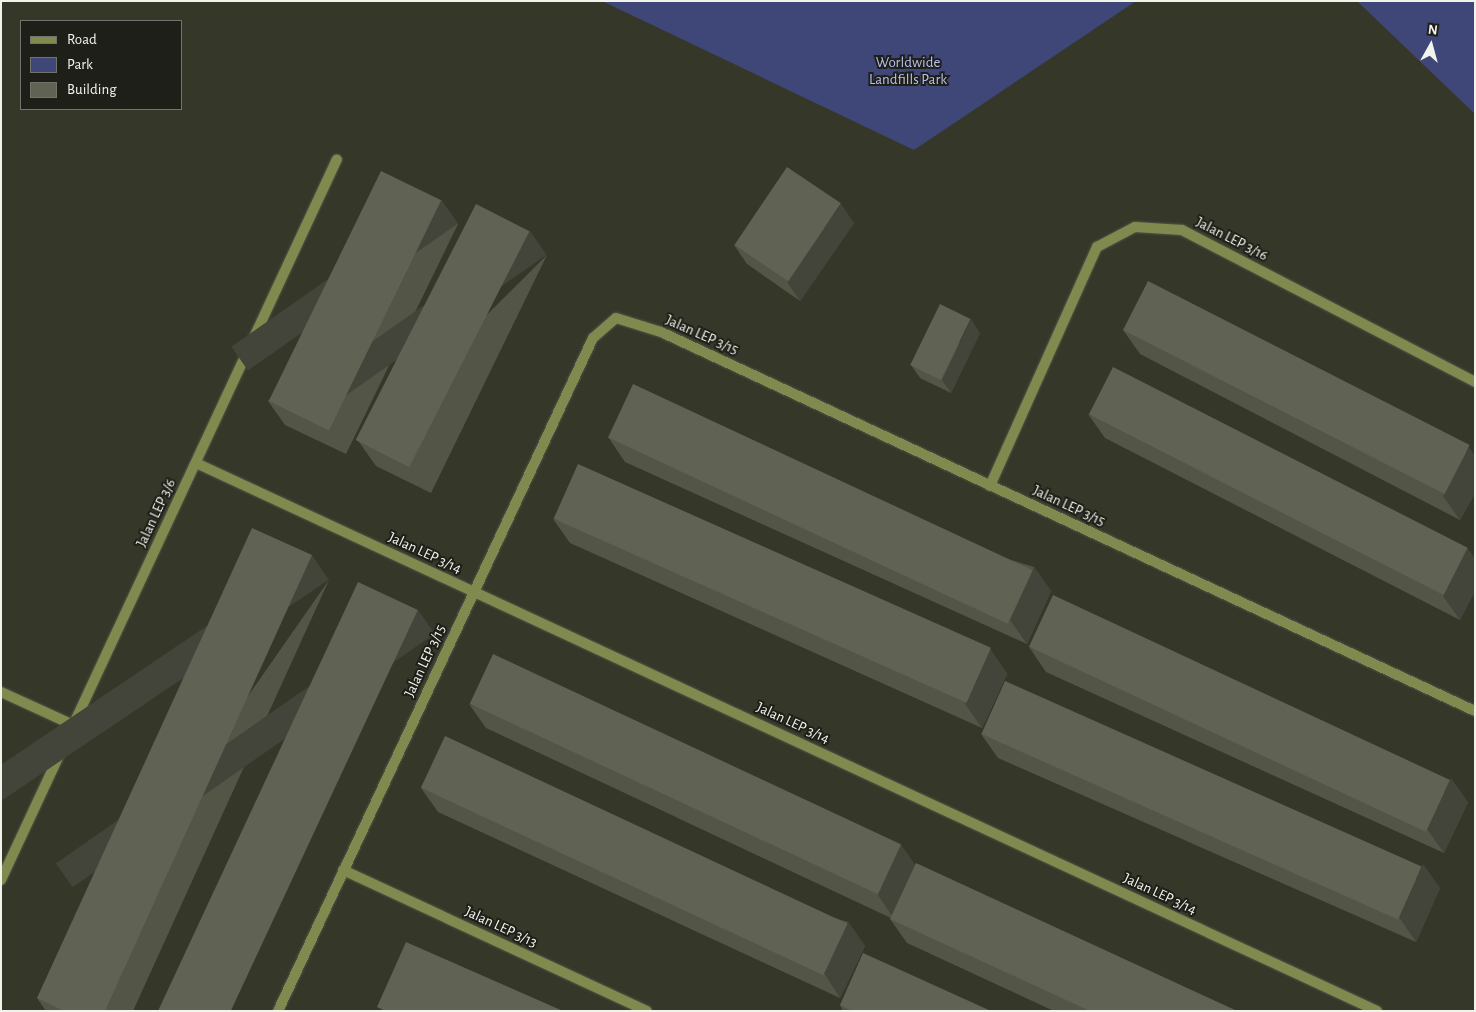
<!DOCTYPE html>
<style>
body{margin:0}
#map{position:relative;width:1476px;height:1012px;overflow:hidden;background:#353829;font-family:"Alegreya Sans",sans-serif}
div>[style]{position:absolute}
.green>*{inset:0;background:#3f4778}
.roads{filter:drop-shadow(0 0 1px #535648) drop-shadow(0 0 1px #535648)}
.minor>*{height:10px;margin:-5px;padding:0 5px;transform-origin:5px;border-radius:5px;background:#808a4e}
.wall>*{inset:0;background:#535547}
.shaded-wall>*{inset:0;background:#43453a;transform-origin:0 0}
.building>*{inset:0;background:#606353;transform-origin:0 0}
span{translate:-50% -50%;white-space:nowrap;text-align:center;line-height:1.15;-webkit-text-stroke:4px #1d1f18;paint-order:stroke}
.park-label{font-size:15px;color:#b7c0ed}
.street-label{font-size:15px;color:#f2f4eb}
.frame{position:absolute;inset:0;border:2px solid #f2f4eb;pointer-events:none}
.legend{position:absolute;left:20px;top:20px;width:162px;height:90px;box-sizing:border-box;background:#1d1f18;border:1px solid #72746c;margin:0;padding:6px 9px;list-style:none;font-size:15px;color:#f2f4eb}
.legend li{display:flex;align-items:center;gap:10px;height:25px}
.legend b{width:25px;border:1px solid #72746c}
.north{position:absolute;left:1406px;top:20px;width:50px;height:50px;-webkit-text-stroke:4px #1d1f18;paint-order:stroke;rotate:7deg;font-size:14px;font-weight:700;line-height:20px;text-align:center;color:#f2f4eb}
.north::after{content:'';display:block;margin:auto;width:18px;height:22px;background:#f2f4eb;clip-path:polygon(50% 0,100% 100%,50% 72%,0 100%)}
</style>
<div id="map">
<div class="green">
<i style="clip-path:polygon(602px 1px,1136px 1px,914px 150px)"></i>
<i style="clip-path:polygon(1357px 1px,1475px 1px,1475px 114px)"></i>
</div>
<div class="roads">
<div class="minor">
<i style="left:196px;top:463px;width:1302px;rotate:24.89deg"></i>
<i style="left:990px;top:486px;width:262px;rotate:-65.9deg"></i>
<i style="left:1097px;top:247px;width:43px;rotate:-27.8deg"></i>
<i style="left:1135px;top:227px;width:47px;rotate:3.7deg"></i>
<i style="left:1182px;top:230px;width:330px;rotate:27.4deg"></i>
<i style="left:1px;top:692px;width:79px;rotate:24.6deg"></i>
<i style="left:343px;top:870px;width:335px;rotate:24.9deg"></i>
<i style="left:1px;top:880px;width:795px;rotate:-65.01deg"></i>
<i style="left:278px;top:1011px;width:743px;rotate:-64.92deg"></i>
<i style="left:593px;top:338px;width:30px;rotate:-41deg"></i>
<i style="left:616px;top:318px;width:47px;rotate:17.3deg"></i>
<i style="left:661px;top:332px;width:898px;rotate:24.97deg"></i>
</div>
</div>
<div class="wall">
<i style="clip-path:polygon(441px 200px,458px 224px,346px 454px,285px 425px,268px 401px)"></i>
<i style="clip-path:polygon(854px 223px,800px 301px,747px 264px,734px 245px)"></i>
<i style="clip-path:polygon(547px 255px,431px 493px,376px 466px,359px 442px)"></i>
<i style="clip-path:polygon(1123px 330px,1475px 456px,1475px 493px,1460px 520px,1140px 354px)"></i>
<i style="clip-path:polygon(980px 333px,951px 393px,920px 378px,911px 365px)"></i>
<i style="clip-path:polygon(1088px 414px,1467px 548px,1475px 559px,1475px 591px,1460px 620px,1105px 438px)"></i>
<i style="clip-path:polygon(608px 437px,1034px 567px,1051px 591px,1027px 644px,625px 462px)"></i>
<i style="clip-path:polygon(553px 519px,990px 649px,1007px 674px,982px 728px,570px 543px)"></i>
<i style="clip-path:polygon(329px 580px,133px 1011px,46px 1011px,37px 998px)"></i>
<i style="clip-path:polygon(1029px 647px,1468px 802px,1444px 853px,1046px 672px)"></i>
<i style="clip-path:polygon(469px 704px,901px 845px,915px 865px,1237px 1011px,1054px 1011px,907px 943px,890px 919px,891px 918px,486px 728px)"></i>
<i style="clip-path:polygon(981px 734px,1440px 888px,1416px 942px,998px 758px)"></i>
<i style="clip-path:polygon(421px 788px,848px 922px,865px 946px,840px 998px,438px 812px)"></i>
<i style="clip-path:polygon(840px 1005px,991px 1011px,843px 1011px)"></i>
</div>
<div class="shaded-wall">
<i style="left:441px;top:200px;width:29px;height:256px;rotate:55deg"></i>
<i style="clip-path:polygon(841px 204px,854px 223px,800px 301px,787px 282px)"></i>
<i style="left:530px;top:231px;width:29px;height:264px;rotate:55deg"></i>
<i style="clip-path:polygon(971px 319px,980px 333px,951px 393px,942px 380px)"></i>
<i style="clip-path:polygon(1469px 447px,1475px 456px,1475px 493px,1460px 520px,1443px 496px)"></i>
<i style="clip-path:polygon(1467px 548px,1475px 559px,1475px 591px,1460px 620px,1443px 596px)"></i>
<i style="left:312px;top:555px;width:30px;height:501px;rotate:56deg"></i>
<i style="clip-path:polygon(1034px 567px,1051px 591px,1027px 644px,1010px 620px)"></i>
<i style="left:418px;top:610px;width:29px;height:442px;rotate:55deg"></i>
<i style="clip-path:polygon(990px 649px,1007px 674px,982px 728px,965px 704px)"></i>
<i style="clip-path:polygon(1451px 778px,1468px 802px,1444px 853px,1427px 829px)"></i>
<i style="clip-path:polygon(901px 845px,918px 869px,894px 919px,878px 895px)"></i>
<i style="clip-path:polygon(1423px 864px,1440px 888px,1416px 942px,1399px 917px)"></i>
<i style="clip-path:polygon(848px 922px,865px 946px,840px 998px,824px 973px)"></i>
</div>
<div class="building">
<i style="left:787px;top:167px;width:65px;height:94px;rotate:34deg"></i>
<i style="left:381px;top:171px;width:67px;height:256px;rotate:26deg"></i>
<i style="left:476px;top:204px;width:60px;height:265px;rotate:27deg"></i>
<i style="left:1148px;top:281px;width:361px;height:55px;rotate:27deg"></i>
<i style="left:940px;top:304px;width:34px;height:68px;rotate:26deg"></i>
<i style="left:1113px;top:367px;width:398px;height:53px;rotate:27deg"></i>
<i style="left:633px;top:384px;width:441px;height:59px;rotate:25deg"></i>
<i style="left:578px;top:464px;width:452px;height:60px;rotate:24deg"></i>
<i style="clip-path:polygon(252px 528px,312px 555px,105px 1011px,64px 1011px,37px 998px)"></i>
<i style="left:358px;top:582px;width:66px;height:473px;rotate:25deg"></i>
<i style="left:1053px;top:595px;width:438px;height:57px;rotate:25deg"></i>
<i style="left:493px;top:654px;width:450px;height:55px;rotate:25deg"></i>
<i style="left:1005px;top:681px;width:456px;height:58px;rotate:24deg"></i>
<i style="left:445px;top:736px;width:444px;height:57px;rotate:25deg"></i>
<i style="clip-path:polygon(916px 863px,1237px 1011px,1090px 1011px,890px 919px)"></i>
<i style="clip-path:polygon(406px 942px,563px 1011px,385px 1011px,377px 1007px)"></i>
<i style="clip-path:polygon(863px 953px,991px 1011px,852px 1011px,840px 1005px)"></i>
</div>
<div class="park-label">
<span style="left:908px;top:71px">Worldwide<br>Landfills Park</span>
</div>
<div class="street-label">
<span style="left:1232px;top:239px;rotate:27deg">Jalan LEP 3/16</span>
<span style="left:702px;top:335px;rotate:24deg">Jalan LEP 3/15</span>
<span style="left:1069px;top:506px;rotate:25deg">Jalan LEP 3/15</span>
<span style="left:156px;top:513px;rotate:-65deg">Jalan LEP 3/6</span>
<span style="left:425px;top:553px;rotate:25deg">Jalan LEP 3/14</span>
<span style="left:425px;top:661px;rotate:-65deg">Jalan LEP 3/15</span>
<span style="left:793px;top:723px;rotate:25deg">Jalan LEP 3/14</span>
<span style="left:1160px;top:894px;rotate:25deg">Jalan LEP 3/14</span>
<span style="left:501px;top:927px;rotate:25deg">Jalan LEP 3/13</span>
</div>
<div class="frame"></div>
<ul class="legend">
<li><b style="height:6px;background:#808a4e"></b>Road</li>
<li><b style="height:14px;background:#3f4778"></b>Park</li>
<li><b style="height:14px;background:#606353"></b>Building</li>
</ul>
<div class="north">N</div>
</div>
